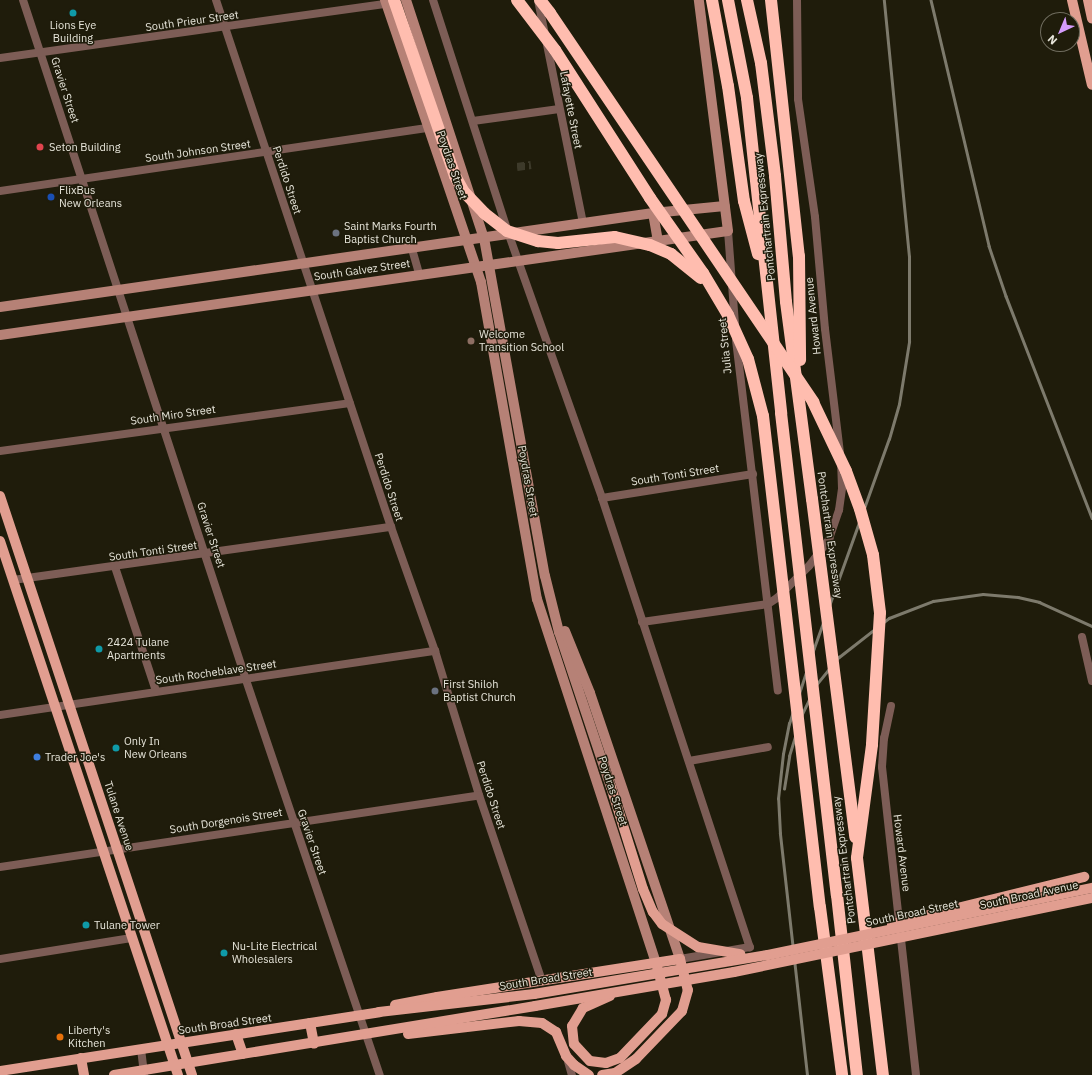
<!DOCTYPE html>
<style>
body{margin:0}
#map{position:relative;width:1092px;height:1075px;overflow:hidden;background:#1f1c0b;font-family:"IBM Plex Sans",sans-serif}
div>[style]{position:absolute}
.street-tunnel>*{height:8px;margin-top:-4px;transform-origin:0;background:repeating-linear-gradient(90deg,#3d3a2a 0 8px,transparent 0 12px)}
.street>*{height:8px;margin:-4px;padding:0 4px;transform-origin:4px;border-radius:4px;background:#7d5d56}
.secondary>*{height:10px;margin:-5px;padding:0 5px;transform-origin:5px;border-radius:5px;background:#b68176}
.primary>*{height:10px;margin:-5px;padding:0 5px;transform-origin:5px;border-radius:5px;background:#e19e90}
.highway>*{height:12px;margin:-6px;padding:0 6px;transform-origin:6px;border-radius:6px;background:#ffbdaf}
.rail>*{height:2.5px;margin:-1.25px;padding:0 1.25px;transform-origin:1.25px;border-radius:1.25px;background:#7d7a6c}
.primary-bridge>*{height:10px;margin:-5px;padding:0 5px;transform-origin:5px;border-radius:5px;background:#e19e90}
.highway-bridge>*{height:12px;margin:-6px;padding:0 6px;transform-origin:6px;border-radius:6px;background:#ffbdaf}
.dots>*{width:11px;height:11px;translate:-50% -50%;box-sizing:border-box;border:2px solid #1f1c0b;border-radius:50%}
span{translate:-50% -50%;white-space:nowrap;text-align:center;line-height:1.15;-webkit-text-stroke:3px #1f1c0b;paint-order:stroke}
.street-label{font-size:11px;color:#e7e5da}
.poi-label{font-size:11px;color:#e7e5da}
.left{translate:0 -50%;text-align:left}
.north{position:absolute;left:1040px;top:12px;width:40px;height:40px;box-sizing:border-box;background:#1f1c0b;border:1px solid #6f6c5e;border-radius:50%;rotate:224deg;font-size:11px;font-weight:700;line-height:16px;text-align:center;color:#e7e5da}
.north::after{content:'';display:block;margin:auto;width:14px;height:18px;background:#d49cfb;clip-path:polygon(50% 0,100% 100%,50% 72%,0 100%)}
</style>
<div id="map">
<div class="street-tunnel">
<i style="left:517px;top:167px;width:14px;rotate:-8deg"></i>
</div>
<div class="street">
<i style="left:23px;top:0;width:716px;rotate:71.84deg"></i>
<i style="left:246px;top:680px;width:417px;rotate:71.3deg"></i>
<i style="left:216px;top:0;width:555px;rotate:71.63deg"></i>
<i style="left:391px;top:527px;width:132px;rotate:70.5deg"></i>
<i style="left:435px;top:651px;width:151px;rotate:73deg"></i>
<i style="left:479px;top:795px;width:196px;rotate:71.3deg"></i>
<i style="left:433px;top:0;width:247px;rotate:72.1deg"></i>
<i style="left:509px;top:235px;width:279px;rotate:70.5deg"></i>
<i style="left:602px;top:498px;width:473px;rotate:71.8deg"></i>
<i style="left:750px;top:947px;width:71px;rotate:170.3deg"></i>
<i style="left:538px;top:0;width:228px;rotate:78.6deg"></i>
<i style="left:797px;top:0;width:99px;rotate:89.4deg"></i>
<i style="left:798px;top:99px;width:119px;rotate:81.8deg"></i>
<i style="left:815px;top:217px;width:112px;rotate:84.9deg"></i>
<i style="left:825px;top:329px;width:125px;rotate:83.1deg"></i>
<i style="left:0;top:58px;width:390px;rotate:-8deg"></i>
<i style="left:473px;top:121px;width:87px;rotate:-7.9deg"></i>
<i style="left:0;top:191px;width:440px;rotate:-8.4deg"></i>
<i style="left:728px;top:231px;width:93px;rotate:85.7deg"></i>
<i style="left:412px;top:249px;width:26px;rotate:74deg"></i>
<i style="left:736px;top:340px;width:353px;rotate:83.2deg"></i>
<i style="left:0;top:451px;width:353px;rotate:-7.8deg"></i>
<i style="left:602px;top:498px;width:153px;rotate:-9deg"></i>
<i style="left:115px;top:567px;width:131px;rotate:71.7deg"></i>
<i style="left:13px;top:580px;width:382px;rotate:-8deg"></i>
<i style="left:642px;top:622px;width:127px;rotate:-8.1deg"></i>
<i style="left:768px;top:604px;width:11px;rotate:-34deg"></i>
<i style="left:777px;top:598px;width:45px;rotate:-45deg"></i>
<i style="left:809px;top:566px;width:34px;rotate:-53deg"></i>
<i style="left:829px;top:539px;width:31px;rotate:-71deg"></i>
<i style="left:839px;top:510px;width:22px;rotate:-82deg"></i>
<i style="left:842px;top:488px;width:23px;rotate:-92deg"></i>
<i style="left:1082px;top:637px;width:45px;rotate:77.2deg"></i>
<i style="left:891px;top:706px;width:33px;rotate:102deg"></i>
<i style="left:884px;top:738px;width:29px;rotate:94deg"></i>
<i style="left:882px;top:767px;width:310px;rotate:83.7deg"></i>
<i style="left:0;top:715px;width:440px;rotate:-8.4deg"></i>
<i style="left:689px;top:761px;width:80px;rotate:-10deg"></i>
<i style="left:0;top:867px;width:484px;rotate:-8.5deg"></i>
<i style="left:0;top:959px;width:133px;rotate:-9.1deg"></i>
<i style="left:141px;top:1049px;width:26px;rotate:83deg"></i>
<i style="left:567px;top:1058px;width:18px;rotate:74deg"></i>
</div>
<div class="secondary">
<i style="left:385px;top:0;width:298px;rotate:71.2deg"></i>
<i style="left:481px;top:282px;width:322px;rotate:80deg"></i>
<i style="left:537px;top:599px;width:384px;rotate:71.9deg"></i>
<i style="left:406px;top:0;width:250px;rotate:71.9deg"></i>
<i style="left:484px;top:238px;width:343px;rotate:79.8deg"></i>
<i style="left:545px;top:576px;width:58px;rotate:76deg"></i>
<i style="left:559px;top:632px;width:163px;rotate:71.5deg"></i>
<i style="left:653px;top:213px;width:28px;rotate:80deg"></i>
<i style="left:0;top:307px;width:660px;rotate:-8.19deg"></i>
<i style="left:653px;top:213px;width:72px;rotate:-5.6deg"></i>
<i style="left:0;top:335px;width:735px;rotate:-8.13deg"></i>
<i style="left:728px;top:231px;width:233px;rotate:-97.2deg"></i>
<i style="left:565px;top:631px;width:67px;rotate:68deg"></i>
<i style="left:590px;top:693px;width:281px;rotate:71.3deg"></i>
</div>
<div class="primary">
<i style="left:1072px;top:0;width:87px;rotate:76.8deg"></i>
<i style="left:1088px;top:0;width:19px;rotate:78deg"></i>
<i style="left:0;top:496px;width:610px;rotate:71.65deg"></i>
<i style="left:0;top:541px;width:563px;rotate:71.57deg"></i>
<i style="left:610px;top:996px;width:30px;rotate:156deg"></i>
<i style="left:583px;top:1008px;width:21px;rotate:121deg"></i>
<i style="left:572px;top:1026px;width:18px;rotate:84deg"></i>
<i style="left:574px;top:1044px;width:23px;rotate:47deg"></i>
<i style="left:590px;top:1061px;width:16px;rotate:7deg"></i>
<i style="left:606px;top:1063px;width:15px;rotate:-20deg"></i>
<i style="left:620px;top:1058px;width:61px;rotate:-46.3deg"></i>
<i style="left:662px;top:1014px;width:15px;rotate:-74deg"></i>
<i style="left:666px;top:1000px;width:35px;rotate:-105deg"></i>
<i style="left:395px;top:1005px;width:43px;rotate:-10.8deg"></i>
<i style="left:437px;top:997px;width:246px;rotate:-8.9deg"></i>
<i style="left:680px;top:959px;width:32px;rotate:76deg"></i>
<i style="left:688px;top:990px;width:22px;rotate:106deg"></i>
<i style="left:682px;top:1011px;width:66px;rotate:133.8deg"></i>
<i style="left:636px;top:1059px;width:25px;rotate:146deg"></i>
<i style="left:615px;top:1073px;width:13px;rotate:171deg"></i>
<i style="left:310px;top:1023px;width:21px;rotate:79deg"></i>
<i style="left:236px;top:1034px;width:21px;rotate:71deg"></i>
<i style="left:408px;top:1034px;width:112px;rotate:-6.7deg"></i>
<i style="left:519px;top:1021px;width:23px;rotate:5deg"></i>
<i style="left:542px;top:1023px;width:17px;rotate:33deg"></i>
<i style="left:556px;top:1032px;width:26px;rotate:67deg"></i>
<i style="left:566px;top:1056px;width:12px;rotate:48deg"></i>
<i style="left:574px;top:1065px;width:18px;rotate:34deg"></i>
<i style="left:81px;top:1058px;width:17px;rotate:80deg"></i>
<i style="left:0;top:1071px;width:384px;rotate:-8.8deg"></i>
<i style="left:379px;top:1012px;width:156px;rotate:-6.6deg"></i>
<i style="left:114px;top:1075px;width:427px;rotate:-9.3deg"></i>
</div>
<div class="highway">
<i style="left:540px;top:0;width:16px;rotate:52deg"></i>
<i style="left:712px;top:0;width:87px;rotate:79.5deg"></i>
<i style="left:728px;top:86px;width:116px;rotate:82.1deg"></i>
<i style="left:744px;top:201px;width:55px;rotate:75.2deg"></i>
<i style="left:728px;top:0;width:100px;rotate:79deg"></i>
<i style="left:747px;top:98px;width:317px;rotate:83.8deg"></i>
<i style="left:747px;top:0;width:65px;rotate:77.5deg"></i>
<i style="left:761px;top:63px;width:114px;rotate:82.9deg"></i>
<i style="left:775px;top:176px;width:126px;rotate:85deg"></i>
<i style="left:786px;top:302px;width:199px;rotate:82.5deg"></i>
<i style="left:771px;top:0;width:258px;rotate:83.8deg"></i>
<i style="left:799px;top:256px;width:104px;rotate:89.4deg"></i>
<i style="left:857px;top:858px;width:219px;rotate:83.2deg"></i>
<i style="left:837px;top:895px;width:181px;rotate:83.7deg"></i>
<i style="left:820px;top:907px;width:169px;rotate:82.5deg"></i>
</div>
<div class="rail">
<i style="left:931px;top:0;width:253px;rotate:76.7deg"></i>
<i style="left:989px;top:246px;width:53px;rotate:71.2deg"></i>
<i style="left:1006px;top:296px;width:238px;rotate:68.8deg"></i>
<i style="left:784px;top:789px;width:33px;rotate:-81deg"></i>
<i style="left:789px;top:756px;width:44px;rotate:-72.8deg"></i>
<i style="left:802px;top:714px;width:32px;rotate:-64deg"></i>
<i style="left:816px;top:685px;width:36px;rotate:-51deg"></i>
<i style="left:839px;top:657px;width:63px;rotate:-38deg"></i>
<i style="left:889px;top:618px;width:47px;rotate:-21.1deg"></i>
<i style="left:933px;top:601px;width:50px;rotate:-8deg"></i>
<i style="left:983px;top:594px;width:35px;rotate:5deg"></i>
<i style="left:1018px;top:597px;width:22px;rotate:13deg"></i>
<i style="left:1039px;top:602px;width:58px;rotate:24.4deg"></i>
<i style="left:807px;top:1075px;width:243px;rotate:-96.4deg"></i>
<i style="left:780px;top:834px;width:35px;rotate:-93deg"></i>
<i style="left:778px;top:799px;width:45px;rotate:-83.7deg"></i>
<i style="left:783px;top:754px;width:31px;rotate:-79deg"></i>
<i style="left:789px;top:724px;width:80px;rotate:-71.8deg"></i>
<i style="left:814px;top:648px;width:222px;rotate:-70.3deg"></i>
<i style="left:889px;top:439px;width:36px;rotate:-74deg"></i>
<i style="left:899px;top:404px;width:63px;rotate:-80.8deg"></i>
<i style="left:909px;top:342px;width:85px;rotate:-90deg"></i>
<i style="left:909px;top:257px;width:258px;rotate:-95.6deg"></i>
</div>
<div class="primary-bridge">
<i style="left:611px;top:787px;width:107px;rotate:72.6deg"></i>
<i style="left:643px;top:889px;width:25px;rotate:67deg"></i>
<i style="left:653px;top:912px;width:15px;rotate:53deg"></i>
<i style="left:662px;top:924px;width:43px;rotate:32.6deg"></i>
<i style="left:698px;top:947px;width:43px;rotate:9.5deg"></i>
<i style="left:892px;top:924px;width:198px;rotate:-13.8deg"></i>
<i style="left:534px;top:994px;width:237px;rotate:-9.5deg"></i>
<i style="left:768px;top:955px;width:331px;rotate:-11.7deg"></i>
<i style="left:535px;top:1006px;width:202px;rotate:-9.7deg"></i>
<i style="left:734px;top:972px;width:366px;rotate:-11.7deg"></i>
</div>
<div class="highway-bridge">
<i style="left:394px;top:0;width:186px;rotate:70.9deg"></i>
<i style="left:455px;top:176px;width:18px;rotate:61deg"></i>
<i style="left:464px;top:192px;width:29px;rotate:46deg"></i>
<i style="left:484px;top:213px;width:29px;rotate:38deg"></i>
<i style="left:507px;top:231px;width:33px;rotate:18deg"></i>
<i style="left:538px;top:241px;width:20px;rotate:6deg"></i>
<i style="left:558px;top:243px;width:57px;rotate:-6deg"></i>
<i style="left:615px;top:237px;width:36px;rotate:13deg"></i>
<i style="left:650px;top:245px;width:23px;rotate:23deg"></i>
<i style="left:671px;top:254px;width:38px;rotate:39deg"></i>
<i style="left:517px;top:0;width:63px;rotate:52.8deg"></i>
<i style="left:555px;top:50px;width:176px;rotate:57.3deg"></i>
<i style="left:650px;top:198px;width:92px;rotate:54.8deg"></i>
<i style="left:703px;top:273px;width:49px;rotate:59.2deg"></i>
<i style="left:728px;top:315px;width:48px;rotate:65.6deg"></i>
<i style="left:748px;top:359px;width:59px;rotate:75.3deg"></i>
<i style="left:763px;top:416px;width:494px;rotate:83.4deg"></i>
<i style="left:550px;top:13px;width:470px;rotate:55.9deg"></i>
<i style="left:813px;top:402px;width:76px;rotate:64.4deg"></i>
<i style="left:846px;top:471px;width:40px;rotate:69.8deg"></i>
<i style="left:860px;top:509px;width:48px;rotate:74.2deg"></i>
<i style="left:873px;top:555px;width:58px;rotate:83.1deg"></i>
<i style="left:880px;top:613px;width:132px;rotate:93.5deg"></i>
<i style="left:872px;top:745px;width:114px;rotate:97.6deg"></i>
<i style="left:781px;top:413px;width:485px;rotate:83.4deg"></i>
<i style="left:812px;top:499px;width:341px;rotate:82.7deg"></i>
</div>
<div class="dots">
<i style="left:73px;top:13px;background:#0f9aa8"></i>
<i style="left:40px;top:147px;background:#e0444e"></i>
<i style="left:51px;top:197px;background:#1a4fb4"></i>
<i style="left:336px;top:233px;background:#6b7280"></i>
<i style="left:471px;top:341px;background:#8d6e63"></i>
<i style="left:99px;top:649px;background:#0f9aa8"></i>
<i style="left:435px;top:691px;background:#6b7280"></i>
<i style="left:116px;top:748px;background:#0f9aa8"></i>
<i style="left:37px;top:757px;background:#3f7fe0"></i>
<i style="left:86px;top:925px;background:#0f9aa8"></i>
<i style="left:224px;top:953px;background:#0f9aa8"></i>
<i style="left:60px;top:1037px;background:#e8710a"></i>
</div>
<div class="street-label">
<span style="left:192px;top:21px;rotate:-8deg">South Prieur Street</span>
<span style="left:65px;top:90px;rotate:72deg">Gravier Street</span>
<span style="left:571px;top:110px;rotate:79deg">Lafayette Street</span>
<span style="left:198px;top:151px;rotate:-8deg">South Johnson Street</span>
<span style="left:452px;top:165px;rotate:71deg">Poydras Street</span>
<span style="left:287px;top:180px;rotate:72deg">Perdido Street</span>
<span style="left:765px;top:217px;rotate:-96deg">Pontchartrain Expressway</span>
<span style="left:362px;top:270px;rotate:-8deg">South Galvez Street</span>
<span style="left:813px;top:316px;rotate:-96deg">Howard Avenue</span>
<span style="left:725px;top:346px;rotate:-96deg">Julia Street</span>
<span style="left:173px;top:415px;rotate:-8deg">South Miro Street</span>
<span style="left:675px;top:475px;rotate:-9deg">South Tonti Street</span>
<span style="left:528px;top:481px;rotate:80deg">Poydras Street</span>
<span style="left:389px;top:487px;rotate:72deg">Perdido Street</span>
<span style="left:211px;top:535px;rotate:72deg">Gravier Street</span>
<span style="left:830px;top:535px;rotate:82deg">Pontchartrain Expressway</span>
<span style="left:153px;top:551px;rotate:-8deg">South Tonti Street</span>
<span style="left:216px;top:672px;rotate:-8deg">South Rocheblave Street</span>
<span style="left:613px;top:791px;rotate:72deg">Poydras Street</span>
<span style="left:491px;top:795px;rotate:72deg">Perdido Street</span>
<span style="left:119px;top:816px;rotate:72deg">Tulane Avenue</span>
<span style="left:226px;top:821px;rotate:-9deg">South Dorgenois Street</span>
<span style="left:312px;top:842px;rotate:71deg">Gravier Street</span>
<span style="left:902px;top:853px;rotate:83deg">Howard Avenue</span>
<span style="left:844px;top:860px;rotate:-97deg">Pontchartrain Expressway</span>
<span style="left:1029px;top:895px;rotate:-12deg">South Broad Avenue</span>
<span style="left:912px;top:913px;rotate:-12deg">South Broad Street</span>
<span style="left:546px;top:979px;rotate:-9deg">South Broad Street</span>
<span style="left:225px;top:1024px;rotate:-8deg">South Broad Street</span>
</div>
<div class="poi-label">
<span style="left:73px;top:32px">Lions Eye<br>Building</span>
<span class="left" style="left:49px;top:147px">Seton Building</span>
<span class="left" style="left:59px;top:197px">FlixBus<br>New Orleans</span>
<span class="left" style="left:344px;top:233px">Saint Marks Fourth<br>Baptist Church</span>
<span class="left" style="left:479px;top:341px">Welcome<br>Transition School</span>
<span class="left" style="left:107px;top:649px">2424 Tulane<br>Apartments</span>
<span class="left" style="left:443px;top:691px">First Shiloh<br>Baptist Church</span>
<span class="left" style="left:124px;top:748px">Only In<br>New Orleans</span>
<span class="left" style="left:45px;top:757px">Trader Joe's</span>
<span class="left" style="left:94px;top:925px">Tulane Tower</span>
<span class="left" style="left:232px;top:953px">Nu-Lite Electrical<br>Wholesalers</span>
<span class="left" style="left:68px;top:1037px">Liberty's<br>Kitchen</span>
</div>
<div class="north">N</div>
</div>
